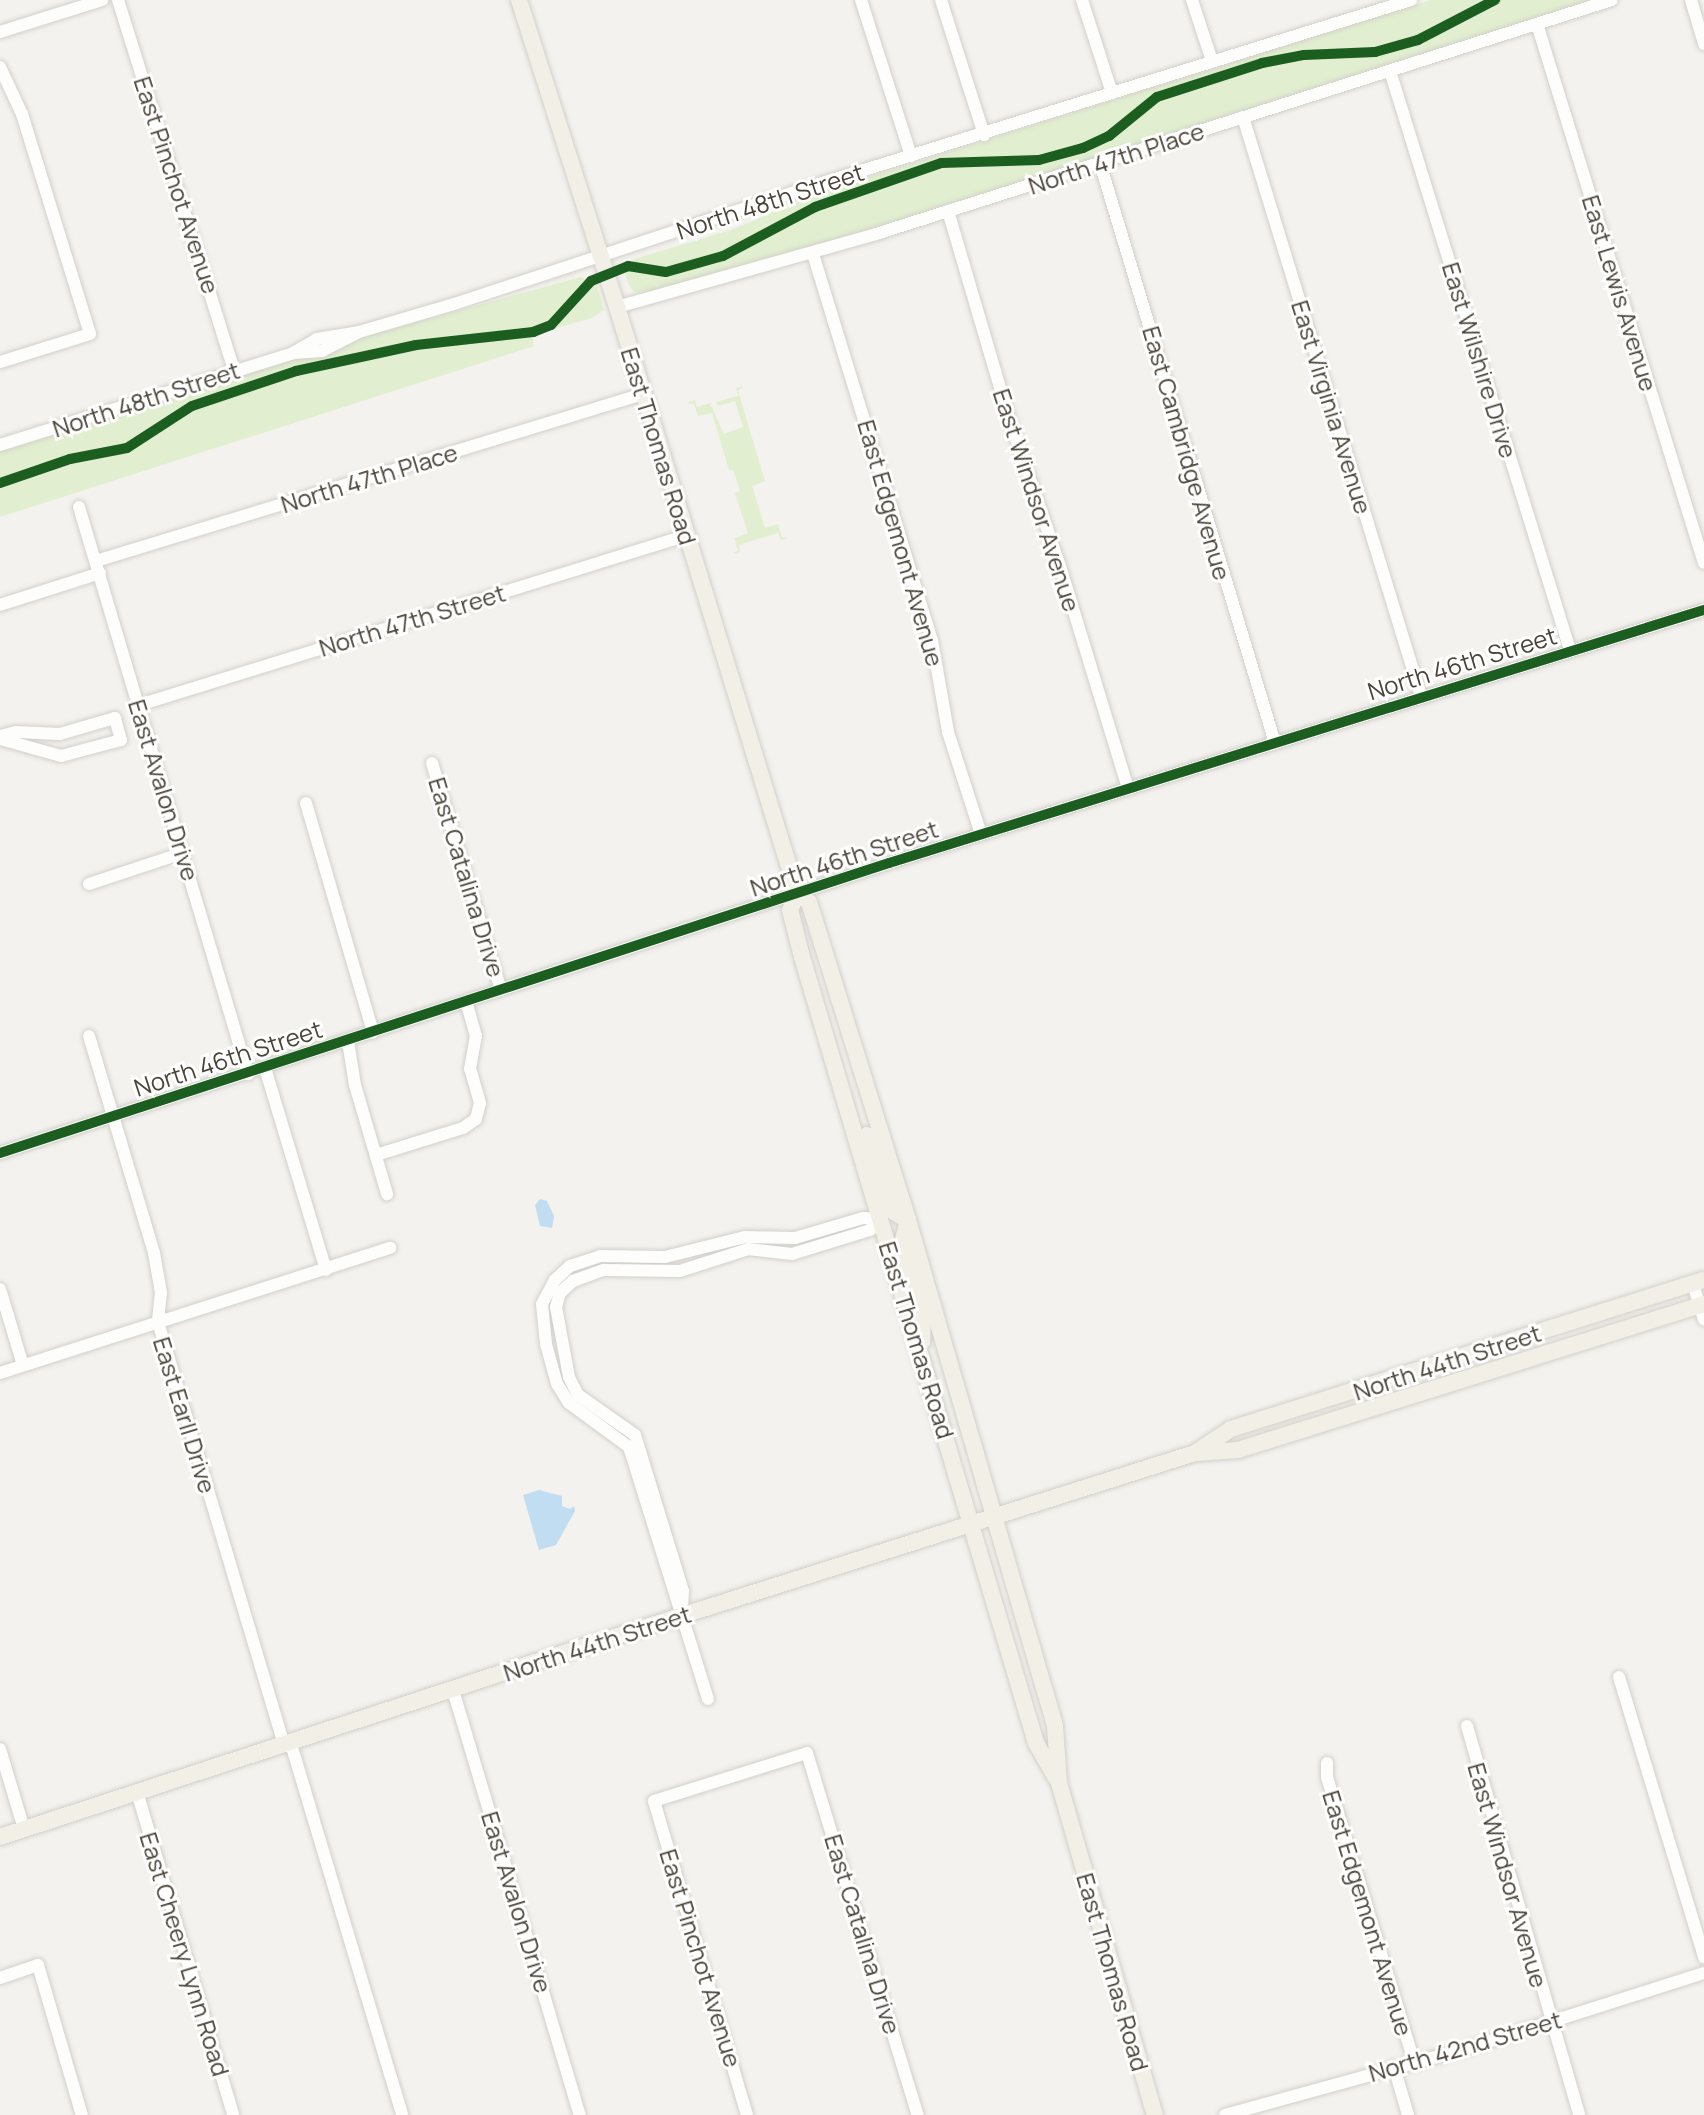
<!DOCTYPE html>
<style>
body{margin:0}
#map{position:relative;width:1704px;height:2115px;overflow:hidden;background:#f4f2ee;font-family:Manrope,sans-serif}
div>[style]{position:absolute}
.green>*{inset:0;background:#e1eecf}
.water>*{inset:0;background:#c0ddf1}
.roads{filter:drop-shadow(0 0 2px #d2d0cb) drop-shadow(0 0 2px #d2d0cb)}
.minor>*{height:12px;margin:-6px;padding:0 6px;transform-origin:6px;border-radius:6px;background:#fdfdfc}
.major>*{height:16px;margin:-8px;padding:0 8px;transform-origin:8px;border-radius:8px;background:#f2efe6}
.cycleway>*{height:10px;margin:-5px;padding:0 5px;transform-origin:5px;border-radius:5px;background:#1b5e20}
span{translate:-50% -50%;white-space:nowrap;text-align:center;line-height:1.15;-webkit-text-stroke:6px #fff;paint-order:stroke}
.street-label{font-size:24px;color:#4b4439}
</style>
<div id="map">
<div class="green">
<i style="clip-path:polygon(1431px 0,1596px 0,812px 250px,646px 293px,634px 292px,628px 283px,625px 272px,634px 259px,731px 230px,827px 190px)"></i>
<i style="clip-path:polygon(581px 277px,596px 283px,604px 310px,592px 318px,532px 335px,534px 346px,0 517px,0 447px,355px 339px)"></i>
<i style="clip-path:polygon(744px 386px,738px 391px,765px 481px,752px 486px,765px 528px,778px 524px,782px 537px,789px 538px,781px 540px,778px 533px,739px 545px,740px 552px,732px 554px,738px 550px,734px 538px,748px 533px,735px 493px,740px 491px,733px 470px,729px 470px,712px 413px,698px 416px,694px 404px,686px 403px,695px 400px,697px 407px,710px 403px,724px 434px,743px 427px,735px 401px,718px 406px,716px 402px,738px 396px,736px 388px)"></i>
</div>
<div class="water">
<i style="clip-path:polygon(540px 1199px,547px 1201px,554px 1216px,552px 1228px,540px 1226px,535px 1205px)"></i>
<i style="clip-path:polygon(539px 1490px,562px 1496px,562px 1506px,570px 1509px,574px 1506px,575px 1511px,556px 1545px,539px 1550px,523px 1495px)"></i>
</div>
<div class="roads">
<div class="minor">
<i style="left:118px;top:0;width:388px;rotate:72.6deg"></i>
<i style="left:861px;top:0;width:164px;rotate:72.2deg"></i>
<i style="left:941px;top:0;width:142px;rotate:72.3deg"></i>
<i style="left:1082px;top:0;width:98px;rotate:72.1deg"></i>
<i style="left:1192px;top:0;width:64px;rotate:71.8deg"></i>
<i style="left:1691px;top:0;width:46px;rotate:73.5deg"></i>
<i style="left:1537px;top:24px;width:564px;rotate:72.79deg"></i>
<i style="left:0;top:32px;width:107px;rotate:-17.4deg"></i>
<i style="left:0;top:67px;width:52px;rotate:64.9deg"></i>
<i style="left:22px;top:114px;width:230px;rotate:72.8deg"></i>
<i style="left:90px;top:334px;width:94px;rotate:162.7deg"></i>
<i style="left:1390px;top:71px;width:606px;rotate:72.73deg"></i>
<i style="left:1243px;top:117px;width:606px;rotate:72.91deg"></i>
<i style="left:1100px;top:163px;width:606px;rotate:73.21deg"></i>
<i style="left:948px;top:211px;width:216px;rotate:73.6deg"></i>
<i style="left:1009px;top:418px;width:157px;rotate:71deg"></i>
<i style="left:1060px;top:566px;width:233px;rotate:73deg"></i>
<i style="left:813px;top:254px;width:404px;rotate:72.9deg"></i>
<i style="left:932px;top:640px;width:93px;rotate:80.1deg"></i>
<i style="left:948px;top:732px;width:107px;rotate:72.1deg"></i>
<i style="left:617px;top:307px;width:269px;rotate:-15.7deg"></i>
<i style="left:876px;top:234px;width:772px;rotate:-17.64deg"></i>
<i style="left:293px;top:353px;width:28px;rotate:-30deg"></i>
<i style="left:317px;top:339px;width:43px;rotate:-9.5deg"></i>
<i style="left:359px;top:332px;width:99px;rotate:-16.4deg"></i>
<i style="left:454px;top:304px;width:367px;rotate:-18.2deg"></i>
<i style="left:803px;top:189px;width:637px;rotate:-17.27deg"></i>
<i style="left:0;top:445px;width:307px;rotate:-17.4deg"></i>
<i style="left:293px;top:353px;width:29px;rotate:-4deg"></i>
<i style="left:322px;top:351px;width:38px;rotate:-27deg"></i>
<i style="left:79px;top:507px;width:592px;rotate:73.4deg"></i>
<i style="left:96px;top:561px;width:572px;rotate:-16.98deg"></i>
<i style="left:0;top:605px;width:105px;rotate:-17.7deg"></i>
<i style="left:139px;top:705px;width:572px;rotate:-17.2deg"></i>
<i style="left:0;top:736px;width:16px;rotate:-14deg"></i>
<i style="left:16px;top:732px;width:44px;rotate:2.6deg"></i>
<i style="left:60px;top:734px;width:57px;rotate:-16.2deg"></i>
<i style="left:115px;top:718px;width:23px;rotate:75deg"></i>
<i style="left:121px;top:740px;width:62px;rotate:165.1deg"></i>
<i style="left:61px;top:756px;width:63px;rotate:-164.4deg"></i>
<i style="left:432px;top:763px;width:237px;rotate:73.1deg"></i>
<i style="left:306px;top:803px;width:239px;rotate:73.7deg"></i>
<i style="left:89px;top:884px;width:99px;rotate:-18.3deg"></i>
<i style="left:89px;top:1036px;width:227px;rotate:73.3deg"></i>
<i style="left:154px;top:1253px;width:40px;rotate:80deg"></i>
<i style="left:161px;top:1292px;width:30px;rotate:96deg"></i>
<i style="left:158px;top:1322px;width:441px;rotate:73.4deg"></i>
<i style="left:348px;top:1041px;width:45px;rotate:81deg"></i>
<i style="left:355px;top:1085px;width:114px;rotate:73.6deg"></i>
<i style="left:265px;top:1068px;width:211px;rotate:73.2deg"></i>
<i style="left:0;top:1153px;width:935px;rotate:-18.07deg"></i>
<i style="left:889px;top:863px;width:853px;rotate:-17.25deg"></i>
<i style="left:376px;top:1155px;width:91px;rotate:-17.2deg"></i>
<i style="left:463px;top:1128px;width:16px;rotate:-35deg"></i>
<i style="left:476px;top:1119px;width:16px;rotate:-76deg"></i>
<i style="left:480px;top:1103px;width:35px;rotate:-106deg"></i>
<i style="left:470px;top:1069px;width:34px;rotate:-80deg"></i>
<i style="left:476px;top:1036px;width:35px;rotate:-106deg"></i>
<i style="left:1693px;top:1284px;width:37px;rotate:73deg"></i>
<i style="left:0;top:1289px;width:79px;rotate:73.2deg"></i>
<i style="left:0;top:1373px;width:410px;rotate:-17.8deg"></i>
<i style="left:682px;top:1609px;width:18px;rotate:-87deg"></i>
<i style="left:683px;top:1591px;width:163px;rotate:-107.1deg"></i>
<i style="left:635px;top:1435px;width:70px;rotate:-144.9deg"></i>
<i style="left:578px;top:1395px;width:20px;rotate:-117deg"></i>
<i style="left:569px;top:1377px;width:71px;rotate:-100.5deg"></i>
<i style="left:556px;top:1307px;width:15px;rotate:-74deg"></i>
<i style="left:560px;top:1293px;width:18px;rotate:-43deg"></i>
<i style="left:573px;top:1281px;width:33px;rotate:-20deg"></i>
<i style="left:604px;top:1270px;width:76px;rotate:0.8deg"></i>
<i style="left:680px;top:1271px;width:71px;rotate:-17.9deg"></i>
<i style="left:748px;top:1249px;width:44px;rotate:6.5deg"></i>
<i style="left:792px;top:1254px;width:82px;rotate:-17.1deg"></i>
<i style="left:870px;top:1230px;width:16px;rotate:-45deg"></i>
<i style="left:1619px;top:1677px;width:293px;rotate:73.1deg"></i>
<i style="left:453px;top:1690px;width:444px;rotate:73.4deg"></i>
<i style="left:708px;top:1699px;width:264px;rotate:-107.4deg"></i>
<i style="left:629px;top:1447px;width:74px;rotate:-143.7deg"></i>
<i style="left:569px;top:1403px;width:22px;rotate:-122deg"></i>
<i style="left:557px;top:1384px;width:41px;rotate:-105.4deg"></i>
<i style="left:546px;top:1344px;width:40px;rotate:-95.7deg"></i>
<i style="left:542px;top:1304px;width:27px;rotate:-62deg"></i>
<i style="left:555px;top:1280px;width:21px;rotate:-43deg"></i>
<i style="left:570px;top:1266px;width:32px;rotate:-18deg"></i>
<i style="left:600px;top:1256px;width:65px;rotate:0.9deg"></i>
<i style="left:665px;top:1257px;width:82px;rotate:-14deg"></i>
<i style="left:745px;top:1237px;width:50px;rotate:1.1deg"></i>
<i style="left:795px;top:1238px;width:71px;rotate:-16.4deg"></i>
<i style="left:863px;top:1218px;width:18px;rotate:3deg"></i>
<i style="left:1467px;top:1726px;width:405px;rotate:73.9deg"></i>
<i style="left:291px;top:1744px;width:387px;rotate:73.3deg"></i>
<i style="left:0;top:1749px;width:84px;rotate:73.3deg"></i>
<i style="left:1327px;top:1763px;width:14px;rotate:90deg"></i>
<i style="left:1327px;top:1777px;width:298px;rotate:73deg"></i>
<i style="left:137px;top:1792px;width:337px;rotate:73.4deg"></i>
<i style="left:0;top:1978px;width:40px;rotate:-18.9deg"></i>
<i style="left:38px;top:1965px;width:156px;rotate:73.7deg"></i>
<i style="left:1394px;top:2067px;width:50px;rotate:73.7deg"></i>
<i style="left:747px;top:2115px;width:327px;rotate:-106.5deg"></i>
<i style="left:654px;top:1801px;width:160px;rotate:-17.4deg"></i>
<i style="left:807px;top:1753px;width:379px;rotate:73deg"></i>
<i style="left:1225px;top:2115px;width:259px;rotate:-15.4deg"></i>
<i style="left:1475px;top:2046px;width:240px;rotate:-17.7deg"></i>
</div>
<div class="major">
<i style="left:519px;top:0;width:322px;rotate:72.3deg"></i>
<i style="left:617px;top:307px;width:613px;rotate:72.92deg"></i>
<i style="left:797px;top:893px;width:15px;rotate:37deg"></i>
<i style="left:809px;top:902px;width:333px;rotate:72.7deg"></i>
<i style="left:908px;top:1220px;width:491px;rotate:73.8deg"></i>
<i style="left:1045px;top:1691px;width:36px;rotate:74deg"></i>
<i style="left:1055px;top:1726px;width:57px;rotate:86deg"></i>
<i style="left:1059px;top:1783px;width:346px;rotate:73.9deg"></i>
<i style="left:797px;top:893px;width:18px;rotate:112deg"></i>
<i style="left:790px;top:910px;width:49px;rotate:75.7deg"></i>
<i style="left:802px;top:957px;width:820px;rotate:73.42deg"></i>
<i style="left:1036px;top:1743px;width:40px;rotate:60.3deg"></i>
<i style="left:867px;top:1135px;width:73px;rotate:72.6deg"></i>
<i style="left:889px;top:1205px;width:9px;rotate:54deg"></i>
<i style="left:894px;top:1212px;width:16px;rotate:30deg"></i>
<i style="left:908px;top:1220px;width:25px;rotate:104deg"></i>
<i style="left:902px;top:1244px;width:77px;rotate:74.2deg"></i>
<i style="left:923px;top:1318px;width:24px;rotate:92deg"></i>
<i style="left:1196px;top:1453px;width:42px;rotate:-4.1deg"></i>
<i style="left:1238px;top:1450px;width:488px;rotate:-17.4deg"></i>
<i style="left:0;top:1837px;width:557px;rotate:-18.11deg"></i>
<i style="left:529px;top:1664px;width:699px;rotate:-17.58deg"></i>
<i style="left:1195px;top:1453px;width:43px;rotate:-33.7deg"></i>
<i style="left:1231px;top:1429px;width:496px;rotate:-17.5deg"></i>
</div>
</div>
<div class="cycleway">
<i style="left:0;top:483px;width:74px;rotate:-18.9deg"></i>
<i style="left:70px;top:459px;width:58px;rotate:-10.9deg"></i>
<i style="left:127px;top:448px;width:77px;rotate:-32.9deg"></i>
<i style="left:192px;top:406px;width:110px;rotate:-18.6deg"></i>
<i style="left:296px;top:371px;width:123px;rotate:-12.2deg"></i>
<i style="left:416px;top:345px;width:118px;rotate:-6.3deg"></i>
<i style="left:533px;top:332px;width:19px;rotate:-21deg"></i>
<i style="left:551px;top:325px;width:59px;rotate:-47.7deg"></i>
<i style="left:591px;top:281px;width:40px;rotate:-22deg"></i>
<i style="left:628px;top:266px;width:38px;rotate:9deg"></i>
<i style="left:666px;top:272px;width:59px;rotate:-15.7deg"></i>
<i style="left:723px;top:256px;width:104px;rotate:-28deg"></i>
<i style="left:815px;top:207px;width:133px;rotate:-19.2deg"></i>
<i style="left:941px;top:163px;width:98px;rotate:-1.8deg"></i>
<i style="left:1039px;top:160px;width:46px;rotate:-15.3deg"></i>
<i style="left:1083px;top:148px;width:29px;rotate:-25deg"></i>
<i style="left:1109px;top:136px;width:62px;rotate:-39.1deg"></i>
<i style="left:1157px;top:97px;width:110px;rotate:-17.9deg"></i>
<i style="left:1262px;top:63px;width:43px;rotate:-10.8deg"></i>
<i style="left:1304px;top:55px;width:71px;rotate:-2.4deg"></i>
<i style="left:1375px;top:52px;width:45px;rotate:-15.6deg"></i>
<i style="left:1418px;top:40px;width:87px;rotate:-27.5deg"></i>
<i style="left:0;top:1153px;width:935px;rotate:-18.07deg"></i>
<i style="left:889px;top:863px;width:853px;rotate:-17.25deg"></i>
</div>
<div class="street-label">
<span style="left:1116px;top:158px;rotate:-18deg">North 47th Place</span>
<span style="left:177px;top:185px;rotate:72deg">East Pinchot Avenue</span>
<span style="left:770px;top:201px;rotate:-18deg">North 48th Street</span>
<span style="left:1620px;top:293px;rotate:73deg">East Lewis Avenue</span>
<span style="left:1480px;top:360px;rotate:73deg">East Wilshire Drive</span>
<span style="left:146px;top:399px;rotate:-18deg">North 48th Street</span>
<span style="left:1332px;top:407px;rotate:73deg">East Virginia Avenue</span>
<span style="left:659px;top:446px;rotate:73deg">East Thomas Road</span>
<span style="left:1187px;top:453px;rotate:74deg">East Cambridge Avenue</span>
<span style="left:369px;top:478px;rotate:-17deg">North 47th Place</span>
<span style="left:1037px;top:500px;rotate:72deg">East Windsor Avenue</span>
<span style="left:901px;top:543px;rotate:74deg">East Edgemont Avenue</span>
<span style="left:412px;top:620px;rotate:-17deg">North 47th Street</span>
<span style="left:1462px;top:663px;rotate:-17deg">North 46th Street</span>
<span style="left:164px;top:790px;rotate:73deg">East Avalon Drive</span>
<span style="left:844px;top:858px;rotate:-18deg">North 46th Street</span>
<span style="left:467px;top:877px;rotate:73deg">East Catalina Drive</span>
<span style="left:228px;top:1058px;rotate:-18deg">North 46th Street</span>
<span style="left:917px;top:1340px;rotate:73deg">East Thomas Road</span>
<span style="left:1447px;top:1362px;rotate:-18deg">North 44th Street</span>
<span style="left:185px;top:1415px;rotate:73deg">East Earll Drive</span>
<span style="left:597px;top:1643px;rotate:-18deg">North 44th Street</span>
<span style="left:1508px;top:1875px;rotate:74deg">East Windsor Avenue</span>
<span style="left:517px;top:1902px;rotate:73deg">East Avalon Drive</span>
<span style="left:1368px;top:1913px;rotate:73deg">East Edgemont Avenue</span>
<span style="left:863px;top:1934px;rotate:73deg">East Catalina Drive</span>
<span style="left:185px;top:1954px;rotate:73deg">East Cheery Lynn Road</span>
<span style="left:701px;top:1958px;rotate:73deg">East Pinchot Avenue</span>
<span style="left:1113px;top:1972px;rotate:74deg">East Thomas Road</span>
<span style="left:1465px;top:2046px;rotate:-16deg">North 42nd Street</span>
</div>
</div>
